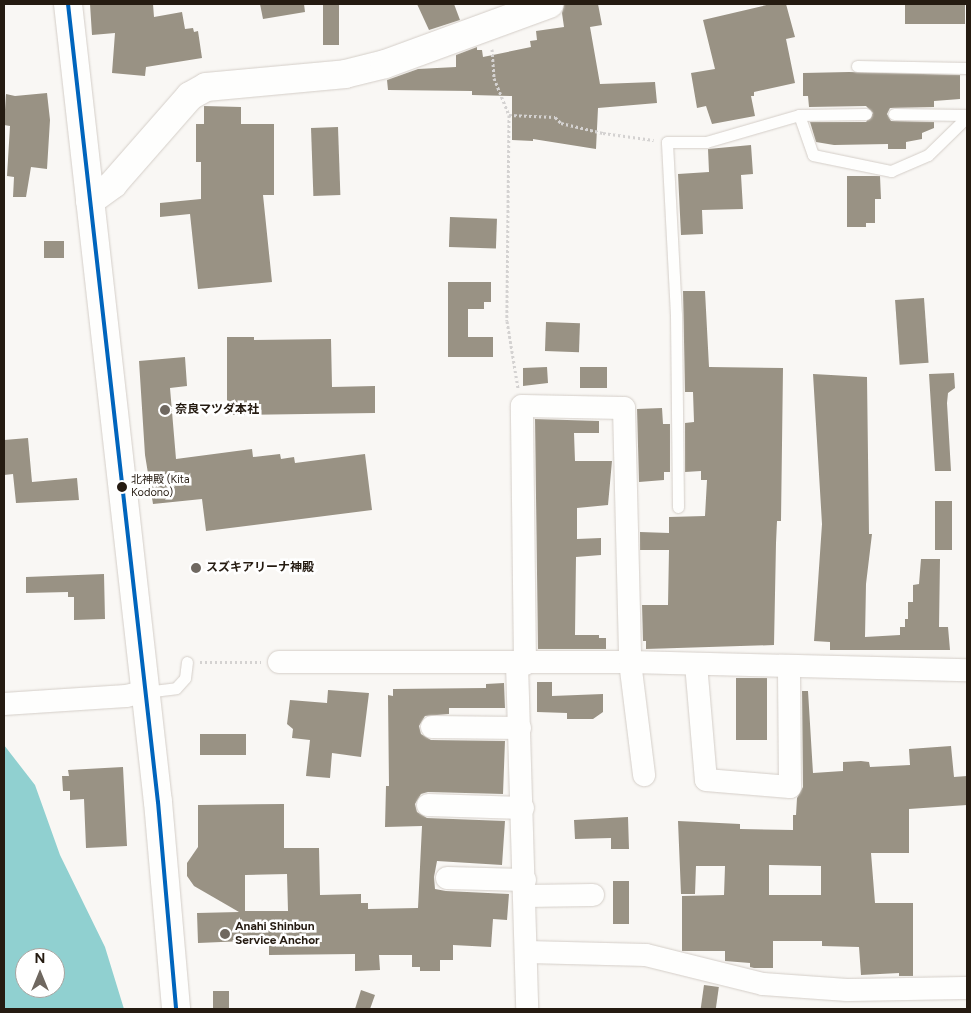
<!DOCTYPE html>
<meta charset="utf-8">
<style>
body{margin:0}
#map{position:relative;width:971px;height:1013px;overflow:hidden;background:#f9f7f4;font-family:Figtree,"Noto Sans JP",sans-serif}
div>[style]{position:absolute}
.water>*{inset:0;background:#90d0d0}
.building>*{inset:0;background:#999284;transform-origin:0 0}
.path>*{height:3px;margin-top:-1.5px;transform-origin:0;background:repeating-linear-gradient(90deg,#d4d2d1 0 2.5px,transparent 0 5px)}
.roads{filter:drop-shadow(0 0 1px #d4cec8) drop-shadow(0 0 1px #d4cec8)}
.lane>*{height:11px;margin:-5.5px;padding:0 5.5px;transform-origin:5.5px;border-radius:5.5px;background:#fefefd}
.street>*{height:22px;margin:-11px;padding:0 11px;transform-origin:11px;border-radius:11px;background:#fefefd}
.secondary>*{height:28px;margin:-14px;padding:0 14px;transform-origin:14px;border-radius:14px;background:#fefefd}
.bus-1>*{height:4px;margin:-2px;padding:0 2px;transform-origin:2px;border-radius:2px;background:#0065bd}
.dots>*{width:14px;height:14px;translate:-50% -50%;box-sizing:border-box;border:2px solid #fff;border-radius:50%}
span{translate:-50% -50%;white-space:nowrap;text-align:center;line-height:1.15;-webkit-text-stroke:5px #fff;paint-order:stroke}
.bus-label{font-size:11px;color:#251b11}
.left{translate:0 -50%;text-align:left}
.poi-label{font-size:12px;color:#251b11;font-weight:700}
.frame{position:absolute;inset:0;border:5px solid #251b11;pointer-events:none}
.north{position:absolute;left:15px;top:948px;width:50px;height:50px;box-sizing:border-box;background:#fff;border:1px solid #a8a4a0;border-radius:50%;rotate:0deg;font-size:14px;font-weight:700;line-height:20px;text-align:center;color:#251b11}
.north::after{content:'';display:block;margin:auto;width:18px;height:22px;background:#6f6860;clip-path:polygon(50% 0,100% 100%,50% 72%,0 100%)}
</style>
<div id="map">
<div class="water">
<i style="clip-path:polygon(evenodd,4px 745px,35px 785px,60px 855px,105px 947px,124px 1009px,4px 1009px,4px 745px,25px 958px,55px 958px,55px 988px,25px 988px,25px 958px)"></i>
</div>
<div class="building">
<i style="clip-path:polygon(90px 4px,153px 4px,154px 17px,182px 12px,185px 29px,193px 28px,194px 32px,198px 31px,202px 58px,146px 67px,145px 76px,112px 73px,115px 33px,92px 35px)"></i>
<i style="clip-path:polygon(260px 4px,304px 4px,305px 12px,263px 19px)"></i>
<i style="left:323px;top:4px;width:16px;height:41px"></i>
<i style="clip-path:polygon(417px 4px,454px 4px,460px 20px,429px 30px)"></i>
<i style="clip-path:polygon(564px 4px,598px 4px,602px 25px,590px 27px,600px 84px,655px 82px,657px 103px,598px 108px,596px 149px,533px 139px,533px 141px,512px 140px,512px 96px,472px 95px,472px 91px,388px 90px,387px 80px,418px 69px,456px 67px,456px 55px,477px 47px,477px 50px,482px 50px,483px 57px,531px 47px,530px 41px,537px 40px,536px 31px,564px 27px,562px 13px)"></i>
<i style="clip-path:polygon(771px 4px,786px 4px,795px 37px,786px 39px,795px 83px,754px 92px,754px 96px,751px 96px,755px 116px,712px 124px,706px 106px,697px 108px,691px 73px,715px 69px,703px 20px)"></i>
<i style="left:905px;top:4px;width:60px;height:20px"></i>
<i style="clip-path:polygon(849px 72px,960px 75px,960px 99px,934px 101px,934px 107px,890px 108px,887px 114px,891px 121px,934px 122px,934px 128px,922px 133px,922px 139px,906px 142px,906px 149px,888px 149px,888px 144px,834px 145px,816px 142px,810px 122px,866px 122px,873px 113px,866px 106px,809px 107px,808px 96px,803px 96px,803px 73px)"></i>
<i style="clip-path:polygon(47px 93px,50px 120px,47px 169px,31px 167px,26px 197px,13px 197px,14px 177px,7px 176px,10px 126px,4px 125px,6px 94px,15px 96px)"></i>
<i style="clip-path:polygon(204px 106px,241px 107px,241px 124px,274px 124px,274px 195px,263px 195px,272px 282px,198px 289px,190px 214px,160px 217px,160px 203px,201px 199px,201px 162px,196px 162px,196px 124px,204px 124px)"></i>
<i style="left:338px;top:127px;width:68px;height:27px;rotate:88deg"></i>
<i style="clip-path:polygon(751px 145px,753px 174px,741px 175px,743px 209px,702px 210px,703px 234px,681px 235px,678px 174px,709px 172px,708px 149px)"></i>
<i style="clip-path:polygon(847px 176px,880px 176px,881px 199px,875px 199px,875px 223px,866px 223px,866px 227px,847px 227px)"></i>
<i style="left:450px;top:217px;width:47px;height:30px;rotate:2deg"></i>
<i style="left:44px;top:241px;width:20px;height:17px"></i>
<i style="clip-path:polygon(448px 282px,491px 282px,491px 302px,484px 302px,484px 309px,468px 309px,468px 337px,493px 337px,493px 357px,448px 357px)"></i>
<i style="clip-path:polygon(683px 291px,705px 291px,709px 367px,783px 368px,781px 521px,777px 521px,776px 543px,774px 645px,646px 649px,646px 641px,643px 641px,642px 605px,668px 605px,669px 550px,640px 550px,640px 532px,669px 533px,669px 517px,705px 516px,707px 480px,701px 480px,701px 471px,685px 472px,685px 423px,694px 422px,693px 392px,685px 392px)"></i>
<i style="left:924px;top:298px;width:65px;height:29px;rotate:86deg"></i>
<i style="left:546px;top:322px;width:34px;height:29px;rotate:2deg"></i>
<i style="clip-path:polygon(227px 337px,254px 337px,254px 340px,331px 339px,332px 387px,375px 386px,375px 413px,227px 415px)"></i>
<i style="clip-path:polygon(185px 357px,187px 386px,170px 388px,176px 459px,252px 449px,253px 457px,280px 454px,281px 459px,294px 457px,295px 463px,365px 454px,372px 510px,206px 531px,202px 499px,153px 504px,145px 455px,139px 361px)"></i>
<i style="clip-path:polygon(547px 367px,548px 383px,523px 386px,523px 368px)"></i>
<i style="left:580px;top:367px;width:27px;height:21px"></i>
<i style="clip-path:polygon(954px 373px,955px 388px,948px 393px,947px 403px,951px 471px,935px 471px,929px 374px)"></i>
<i style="clip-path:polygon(813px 374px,867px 377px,869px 534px,872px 534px,866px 584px,865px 637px,900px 635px,900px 627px,905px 627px,905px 619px,908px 619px,908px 602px,913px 602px,913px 585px,919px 584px,921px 559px,940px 559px,939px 627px,948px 627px,950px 650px,830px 650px,830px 642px,814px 641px,822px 524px)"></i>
<i style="clip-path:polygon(662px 408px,663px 424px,670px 424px,670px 472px,664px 472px,664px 480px,639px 482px,637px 409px)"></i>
<i style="clip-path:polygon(535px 419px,599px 421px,599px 433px,574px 433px,575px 461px,612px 461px,608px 505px,577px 508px,577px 539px,601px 538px,601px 555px,576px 557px,575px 635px,599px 635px,599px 638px,606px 638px,606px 649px,538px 649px)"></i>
<i style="clip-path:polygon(28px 438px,32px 482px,77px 478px,79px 500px,16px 503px,13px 474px,4px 475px,4px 440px)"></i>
<i style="left:952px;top:501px;width:49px;height:17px;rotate:90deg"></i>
<i style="clip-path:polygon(104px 574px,105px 619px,74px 620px,74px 597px,68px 597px,68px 592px,26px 593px,26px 577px)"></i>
<i style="left:736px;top:678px;width:31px;height:62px"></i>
<i style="clip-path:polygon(537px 682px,552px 682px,552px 696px,603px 694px,603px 712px,593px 719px,567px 719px,567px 713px,537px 712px)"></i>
<i style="clip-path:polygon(evenodd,504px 683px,505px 708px,449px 708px,449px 714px,425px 716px,419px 726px,421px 734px,431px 740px,505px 741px,503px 794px,428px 792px,421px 794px,415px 804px,417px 812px,427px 818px,505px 821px,502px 865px,437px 861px,434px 877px,435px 889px,446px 891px,509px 894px,507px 920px,493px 919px,491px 947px,453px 945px,453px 960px,440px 960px,440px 971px,420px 971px,420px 967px,412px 967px,412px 955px,379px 955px,380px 970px,355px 971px,355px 954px,269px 955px,269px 940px,198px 943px,197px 913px,239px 912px,194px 886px,187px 876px,187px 863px,198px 847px,198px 805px,284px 804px,284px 848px,319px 848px,320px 895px,361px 894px,361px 903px,368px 903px,368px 909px,418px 908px,422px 826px,385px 827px,386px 786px,389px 786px,388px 695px,393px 696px,393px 689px,486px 688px,486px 684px,504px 683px,287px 874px,288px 911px,245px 911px,245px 875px,287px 874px)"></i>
<i style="clip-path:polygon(328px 690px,369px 693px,361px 757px,332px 753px,330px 778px,306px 776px,310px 740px,292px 738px,293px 729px,287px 724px,290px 700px,327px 703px)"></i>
<i style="clip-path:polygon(evenodd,802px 691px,808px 691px,813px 773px,843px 771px,843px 762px,861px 761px,869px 762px,870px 767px,910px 765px,909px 749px,951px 746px,954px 777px,967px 776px,967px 805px,909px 809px,909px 853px,871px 853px,875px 903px,913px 903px,913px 976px,899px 976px,899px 973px,861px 975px,859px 947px,822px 946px,822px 941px,773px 941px,773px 968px,754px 968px,750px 967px,750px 963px,725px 961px,725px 951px,682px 951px,682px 896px,724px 895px,725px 866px,696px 866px,695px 894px,681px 894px,678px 821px,740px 824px,740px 829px,793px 830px,793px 815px,796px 815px,797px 798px,803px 787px,802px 691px,769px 865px,821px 866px,821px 895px,769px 895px,769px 865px)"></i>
<i style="left:246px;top:734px;width:21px;height:46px;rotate:90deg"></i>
<i style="clip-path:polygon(123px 767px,127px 846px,86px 848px,84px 799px,70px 800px,70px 791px,63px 791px,62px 776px,69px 776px,68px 770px)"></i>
<i style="clip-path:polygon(628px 817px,629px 849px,611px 849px,611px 838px,575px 839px,574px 820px)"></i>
<i style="left:613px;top:881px;width:16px;height:43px"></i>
<i style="left:704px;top:985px;width:15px;height:24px;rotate:8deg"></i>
<i style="clip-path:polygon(361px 990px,375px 995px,370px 1009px,355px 1009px)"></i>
<i style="left:213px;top:991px;width:16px;height:18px"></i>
</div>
<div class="path">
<i style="left:492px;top:49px;width:29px;rotate:86deg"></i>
<i style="left:494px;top:78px;width:40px;rotate:68deg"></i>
<i style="left:509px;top:115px;width:206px;rotate:90.6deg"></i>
<i style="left:507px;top:321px;width:68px;rotate:80.7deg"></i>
<i style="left:509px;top:115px;width:46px;rotate:2.5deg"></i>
<i style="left:555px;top:117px;width:8px;rotate:45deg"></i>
<i style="left:561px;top:123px;width:43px;rotate:13.4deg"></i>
<i style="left:603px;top:133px;width:51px;rotate:7.8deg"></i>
<i style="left:200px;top:662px;width:61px"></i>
</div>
<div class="roads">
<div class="lane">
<i style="left:857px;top:66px;width:110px;rotate:1deg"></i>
<i style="left:894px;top:114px;width:73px;rotate:0.8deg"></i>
<i style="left:799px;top:115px;width:67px;rotate:-0.9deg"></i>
<i style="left:678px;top:507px;width:192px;rotate:-90.6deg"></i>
<i style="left:676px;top:315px;width:173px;rotate:-93deg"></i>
<i style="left:667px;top:142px;width:39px"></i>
<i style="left:706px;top:142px;width:97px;rotate:-16.2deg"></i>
<i style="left:799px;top:115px;width:42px;rotate:70.7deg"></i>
<i style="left:813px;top:155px;width:80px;rotate:11.6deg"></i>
<i style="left:891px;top:171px;width:40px;rotate:-23.4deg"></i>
<i style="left:928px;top:155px;width:54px;rotate:-44.3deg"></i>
<i style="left:145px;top:692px;width:31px;rotate:-7deg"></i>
<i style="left:176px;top:688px;width:13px;rotate:-48deg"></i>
<i style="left:185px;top:678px;width:16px;rotate:-83deg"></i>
</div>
<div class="street">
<i style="left:279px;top:662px;width:351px"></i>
<i style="left:630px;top:662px;width:337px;rotate:1.4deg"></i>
<i style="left:517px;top:664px;width:345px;rotate:88.3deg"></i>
<i style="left:525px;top:664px;width:258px;rotate:-90.7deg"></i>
<i style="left:522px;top:406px;width:102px;rotate:1.1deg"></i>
<i style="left:624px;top:408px;width:254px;rotate:88.6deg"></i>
<i style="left:630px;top:662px;width:114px;rotate:82.9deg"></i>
<i style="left:696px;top:664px;width:116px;rotate:85.1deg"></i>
<i style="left:706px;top:780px;width:84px;rotate:4.8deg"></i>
<i style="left:790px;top:787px;width:120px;rotate:-90.5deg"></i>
<i style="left:4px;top:704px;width:122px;rotate:-3.8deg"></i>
<i style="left:126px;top:696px;width:18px;rotate:-13deg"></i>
<i style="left:432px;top:727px;width:88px;rotate:0.7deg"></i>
<i style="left:428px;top:805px;width:95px;rotate:1.8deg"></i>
<i style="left:447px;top:878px;width:78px;rotate:1.5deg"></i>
<i style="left:526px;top:896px;width:67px;rotate:-0.9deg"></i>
<i style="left:527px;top:952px;width:119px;rotate:1.4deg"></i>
<i style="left:646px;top:955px;width:121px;rotate:13.9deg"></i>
<i style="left:763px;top:984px;width:84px;rotate:4.1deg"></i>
<i style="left:847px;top:990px;width:120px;rotate:-1deg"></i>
</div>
<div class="secondary">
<i style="left:68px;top:4px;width:803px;rotate:83.57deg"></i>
<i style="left:158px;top:802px;width:208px;rotate:85deg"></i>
<i style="left:90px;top:201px;width:29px;rotate:-36deg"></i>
<i style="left:113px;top:184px;width:117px;rotate:-48.8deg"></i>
<i style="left:190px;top:96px;width:18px;rotate:-29deg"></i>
<i style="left:206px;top:87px;width:140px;rotate:-5.3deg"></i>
<i style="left:345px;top:74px;width:41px;rotate:-14deg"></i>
<i style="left:385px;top:64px;width:175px;rotate:-20.1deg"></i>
</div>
</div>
<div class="bus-1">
<i style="left:68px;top:4px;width:803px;rotate:83.57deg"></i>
<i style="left:158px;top:802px;width:208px;rotate:85deg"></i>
</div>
<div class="dots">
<i style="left:165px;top:410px;background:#6f6860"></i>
<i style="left:122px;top:487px;background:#251b11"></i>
<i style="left:196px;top:568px;background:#6f6860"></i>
<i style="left:225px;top:934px;background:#6f6860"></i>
</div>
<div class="bus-label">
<span class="left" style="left:131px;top:487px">北神殿 (Kita<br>Kodono)</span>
</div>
<div class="poi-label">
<span class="left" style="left:175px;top:410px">奈良マツダ本社</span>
<span class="left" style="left:206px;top:568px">スズキアリーナ神殿</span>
<span class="left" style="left:235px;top:934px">Anahi Shinbun<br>Service Anchor</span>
</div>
<div class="frame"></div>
<div class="north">N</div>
</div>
